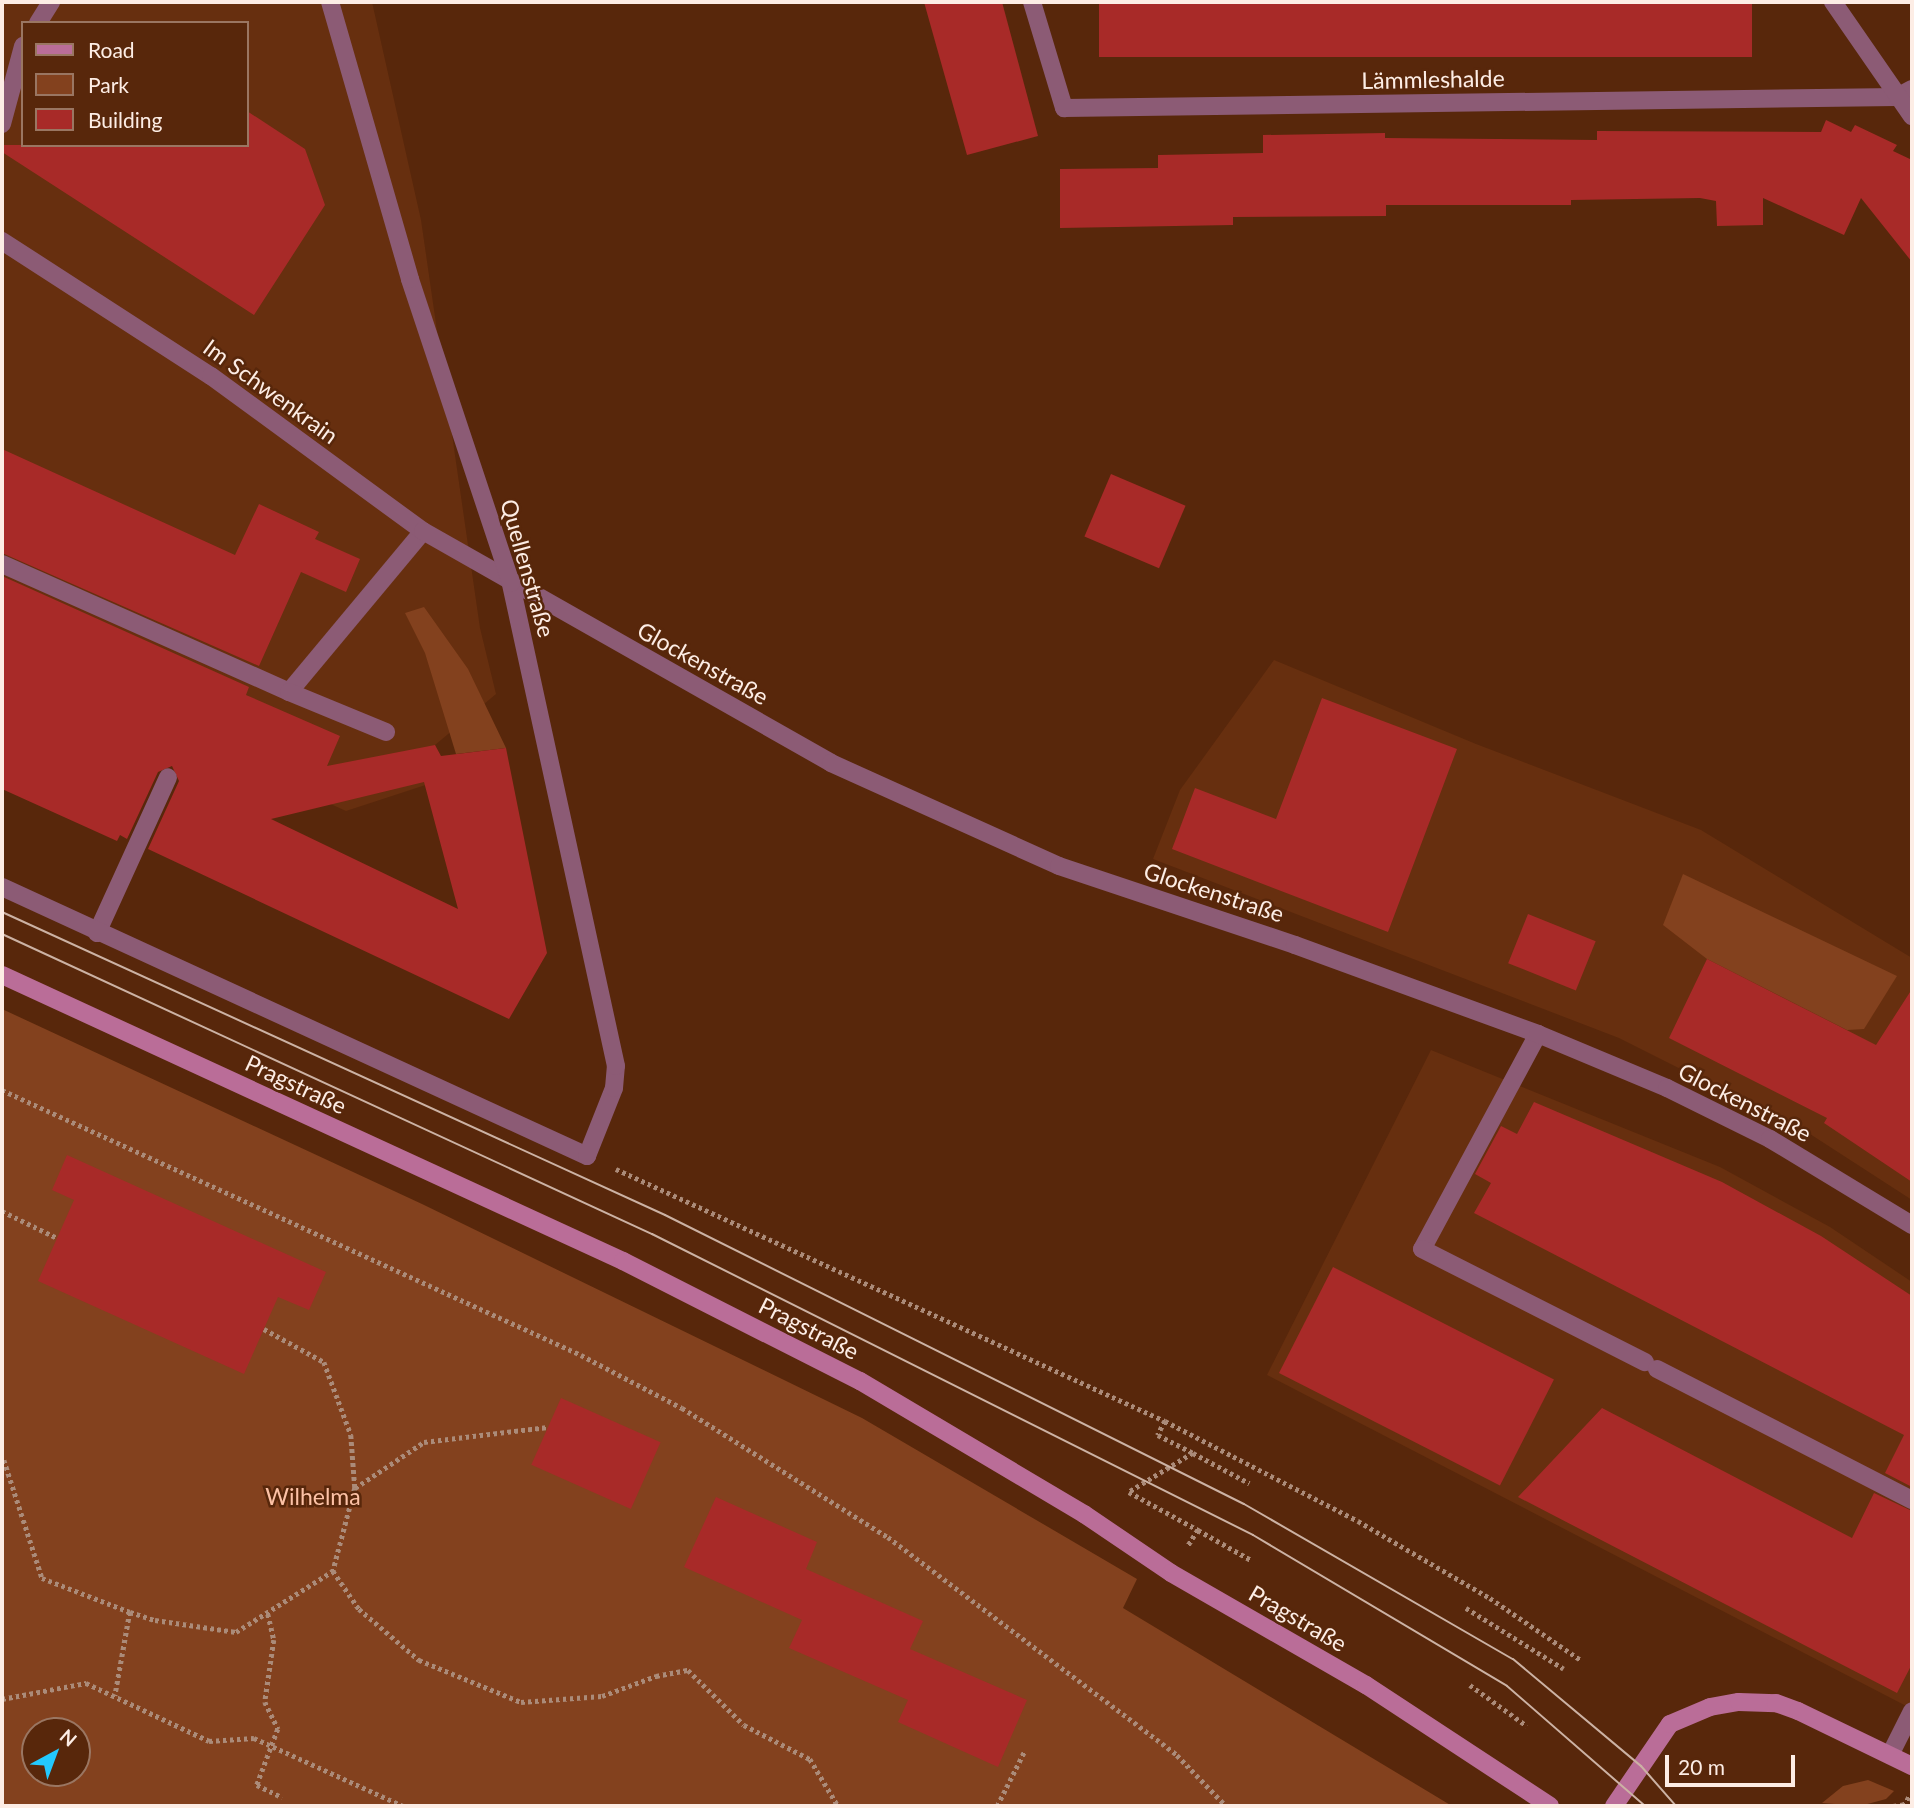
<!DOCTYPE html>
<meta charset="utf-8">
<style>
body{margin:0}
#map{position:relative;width:1914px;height:1808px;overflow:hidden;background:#58270b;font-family:Lato,sans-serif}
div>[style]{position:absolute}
.built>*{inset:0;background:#672f0f}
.green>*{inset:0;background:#83411e}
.building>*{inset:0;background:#a82a28;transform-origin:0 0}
.path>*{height:4.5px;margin-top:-2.25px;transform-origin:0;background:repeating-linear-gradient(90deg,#ab8b79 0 3.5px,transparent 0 7px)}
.lane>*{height:18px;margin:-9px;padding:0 9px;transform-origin:9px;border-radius:9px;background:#8c5b75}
.street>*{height:18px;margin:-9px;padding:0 9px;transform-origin:9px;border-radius:9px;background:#8c5b75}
.secondary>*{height:18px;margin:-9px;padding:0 9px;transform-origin:9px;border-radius:9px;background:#ba6d98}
.tram>*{height:2px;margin:-1px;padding:0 1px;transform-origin:1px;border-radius:1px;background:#ccb2a4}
span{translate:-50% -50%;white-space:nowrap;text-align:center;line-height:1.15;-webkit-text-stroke:5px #58270b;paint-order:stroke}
.street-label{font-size:23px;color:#fdede5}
.park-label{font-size:23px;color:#fdc2a6}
.frame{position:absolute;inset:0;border:4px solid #fdede5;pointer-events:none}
.legend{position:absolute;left:21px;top:21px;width:228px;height:126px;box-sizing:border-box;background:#58270b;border:2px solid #9a7662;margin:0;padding:9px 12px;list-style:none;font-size:21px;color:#fdede5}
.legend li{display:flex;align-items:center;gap:14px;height:35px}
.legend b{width:35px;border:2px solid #9a7662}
.north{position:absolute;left:21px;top:1717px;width:70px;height:70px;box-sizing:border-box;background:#58270b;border:2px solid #9a7662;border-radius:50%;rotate:41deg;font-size:19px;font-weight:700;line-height:28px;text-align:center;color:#fdede5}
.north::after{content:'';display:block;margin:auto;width:24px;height:32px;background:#23c9fe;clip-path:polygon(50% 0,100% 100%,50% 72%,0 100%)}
.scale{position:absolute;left:1665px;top:1755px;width:130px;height:32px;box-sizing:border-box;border:4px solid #fdede5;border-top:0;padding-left:9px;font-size:21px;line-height:24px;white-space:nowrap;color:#fdede5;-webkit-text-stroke:5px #58270b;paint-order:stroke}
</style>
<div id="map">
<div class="built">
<i style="clip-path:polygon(evenodd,2px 2px,372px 2px,421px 220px,480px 628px,496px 694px,435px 745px,447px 778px,346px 811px,2px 655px,2px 2px,23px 23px,247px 23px,247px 145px,23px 145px,23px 23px)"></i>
<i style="clip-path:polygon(1274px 660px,1476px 744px,1701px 830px,1912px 958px,1912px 1200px,1810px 1134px,1619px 1038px,1153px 859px,1180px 790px)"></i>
<i style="clip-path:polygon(1431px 1050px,1720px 1167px,1830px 1227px,1912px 1282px,1912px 1709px,1267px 1375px)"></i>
</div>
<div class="green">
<i style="clip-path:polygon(424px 607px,468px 669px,506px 748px,456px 754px,425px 653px,405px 613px)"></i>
<i style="clip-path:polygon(1683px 874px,1897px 976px,1864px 1029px,1847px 1030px,1707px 959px,1663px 925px)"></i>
<i style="clip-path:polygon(evenodd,2px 1009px,422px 1204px,862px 1418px,1137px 1579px,1123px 1608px,1452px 1806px,2px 1806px,2px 1009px,35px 1731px,77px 1731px,77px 1773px,35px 1773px,35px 1731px)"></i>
<i style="clip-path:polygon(1868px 1780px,1894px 1791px,1886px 1799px,1860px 1806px,1822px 1803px,1843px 1786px)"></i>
</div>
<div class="building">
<i style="clip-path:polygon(924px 2px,1002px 2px,1038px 136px,967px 155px)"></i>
<i style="left:1099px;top:2px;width:653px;height:55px"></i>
<i style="clip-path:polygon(247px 111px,305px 149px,325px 205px,254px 315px,2px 152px,2px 145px,247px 145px)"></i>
<i style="clip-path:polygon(1826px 120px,1851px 132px,1855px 125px,1897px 145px,1893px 151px,1912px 160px,1912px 262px,1861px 198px,1844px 235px,1763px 198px,1763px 225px,1717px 226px,1716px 201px,1700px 198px,1571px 200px,1571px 205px,1386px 205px,1386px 216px,1233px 217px,1233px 225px,1060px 228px,1060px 169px,1158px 168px,1158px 155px,1263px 153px,1263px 135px,1385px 133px,1385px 138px,1597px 140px,1597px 131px,1821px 132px)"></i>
<i style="clip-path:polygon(2px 449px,235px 555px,259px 504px,319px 532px,315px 539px,360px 559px,346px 592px,301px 572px,259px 666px,2px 553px)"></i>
<i style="left:1111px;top:474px;width:81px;height:68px;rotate:23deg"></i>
<i style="clip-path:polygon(evenodd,2px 576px,249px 687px,246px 695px,340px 736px,327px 766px,435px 745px,441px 756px,506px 748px,547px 953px,509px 1019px,148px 849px,179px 781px,172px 766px,158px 772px,127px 839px,120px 835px,117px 841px,2px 789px,2px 576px,424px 782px,458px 909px,271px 819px,424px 782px)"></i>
<i style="clip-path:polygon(1322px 698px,1457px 749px,1388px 932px,1172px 849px,1195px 788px,1276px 819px)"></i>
<i style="left:1528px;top:914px;width:73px;height:53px;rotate:22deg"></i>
<i style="clip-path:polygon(1707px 959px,1876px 1045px,1912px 989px,1912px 1182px,1824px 1123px,1827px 1118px,1669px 1038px)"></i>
<i style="clip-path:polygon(1534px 1102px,1722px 1182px,1821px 1236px,1912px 1296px,1912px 1487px,1885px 1473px,1904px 1435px,1474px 1213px,1491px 1183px,1475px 1174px,1501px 1126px,1517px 1134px)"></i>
<i style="clip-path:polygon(67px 1155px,326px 1272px,309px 1310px,278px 1297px,244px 1374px,38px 1281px,74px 1200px,52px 1190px)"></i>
<i style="left:1333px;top:1267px;width:248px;height:119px;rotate:27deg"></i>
<i style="left:561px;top:1398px;width:109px;height:73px;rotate:24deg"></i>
<i style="clip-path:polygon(1602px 1408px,1852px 1538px,1874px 1493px,1912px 1511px,1912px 1664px,1897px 1693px,1518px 1497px)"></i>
<i style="clip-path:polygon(716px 1497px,817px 1542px,806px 1569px,923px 1621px,910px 1649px,1027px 1700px,998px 1767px,898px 1722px,908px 1700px,789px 1648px,802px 1620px,684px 1567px)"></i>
</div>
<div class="path">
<i style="left:2px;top:1090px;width:637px;rotate:24.59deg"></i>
<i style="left:581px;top:1355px;width:114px;rotate:27.7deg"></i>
<i style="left:682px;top:1408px;width:243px;rotate:32.1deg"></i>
<i style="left:888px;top:1537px;width:362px;rotate:37deg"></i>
<i style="left:1177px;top:1755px;width:71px;rotate:46.1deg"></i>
<i style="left:616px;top:1169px;width:604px;rotate:24.66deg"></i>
<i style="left:1165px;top:1421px;width:217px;rotate:27.4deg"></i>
<i style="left:1358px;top:1521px;width:153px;rotate:30.3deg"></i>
<i style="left:1490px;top:1598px;width:110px;rotate:34.3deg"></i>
<i style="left:2px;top:1211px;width:61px;rotate:26.1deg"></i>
<i style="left:264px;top:1329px;width:68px;rotate:28.8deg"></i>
<i style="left:324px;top:1362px;width:78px;rotate:69.7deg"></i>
<i style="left:351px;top:1435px;width:53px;rotate:85.7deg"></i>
<i style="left:355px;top:1488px;width:86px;rotate:104.8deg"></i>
<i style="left:333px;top:1571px;width:46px;rotate:55.6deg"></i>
<i style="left:359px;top:1609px;width:79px;rotate:40.4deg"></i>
<i style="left:419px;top:1660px;width:110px;rotate:22.4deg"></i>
<i style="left:521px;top:1702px;width:81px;rotate:-4.2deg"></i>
<i style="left:602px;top:1696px;width:58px;rotate:-20.3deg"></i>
<i style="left:656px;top:1676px;width:33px;rotate:-11deg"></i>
<i style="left:688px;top:1670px;width:78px;rotate:44.5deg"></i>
<i style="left:744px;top:1725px;width:74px;rotate:27.3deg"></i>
<i style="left:810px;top:1759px;width:55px;rotate:59.2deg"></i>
<i style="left:1165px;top:1421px;width:16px;rotate:117deg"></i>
<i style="left:1158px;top:1435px;width:39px;rotate:27deg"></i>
<i style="left:1193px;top:1453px;width:75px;rotate:148.6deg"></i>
<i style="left:1129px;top:1492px;width:79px;rotate:28.8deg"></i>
<i style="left:1198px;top:1530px;width:19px;rotate:122deg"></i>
<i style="left:1193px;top:1453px;width:64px;rotate:28.2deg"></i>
<i style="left:4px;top:1460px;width:124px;rotate:72.1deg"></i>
<i style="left:42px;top:1578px;width:94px;rotate:21.1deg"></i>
<i style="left:130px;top:1612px;width:85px;rotate:100.1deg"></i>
<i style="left:355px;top:1488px;width:83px;rotate:-33.7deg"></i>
<i style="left:424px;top:1442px;width:125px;rotate:-6.9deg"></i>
<i style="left:1198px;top:1530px;width:61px;rotate:29.5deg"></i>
<i style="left:1466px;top:1608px;width:115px;rotate:31.9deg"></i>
<i style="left:130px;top:1612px;width:26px;rotate:18deg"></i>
<i style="left:155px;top:1620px;width:82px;rotate:8.4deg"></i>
<i style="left:236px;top:1632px;width:115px;rotate:-32.2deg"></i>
<i style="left:268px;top:1614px;width:27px;rotate:77deg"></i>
<i style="left:274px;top:1640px;width:63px;rotate:98.3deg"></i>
<i style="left:265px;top:1702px;width:30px;rotate:64deg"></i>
<i style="left:278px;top:1729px;width:60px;rotate:110.6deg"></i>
<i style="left:257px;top:1785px;width:28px;rotate:26deg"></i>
<i style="left:1470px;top:1685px;width:70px;rotate:35.7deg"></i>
<i style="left:2px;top:1699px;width:86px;rotate:-10.8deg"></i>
<i style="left:86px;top:1683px;width:136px;rotate:25.2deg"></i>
<i style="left:209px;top:1741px;width:45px;rotate:-3.8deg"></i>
<i style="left:254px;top:1738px;width:164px;rotate:24.5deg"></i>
<i style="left:997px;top:1806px;width:60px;rotate:-63.4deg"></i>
<i style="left:1893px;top:1806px;width:12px;rotate:-9deg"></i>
<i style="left:1903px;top:1806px;width:13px;rotate:-58deg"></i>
</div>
<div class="lane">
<i style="left:38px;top:23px;width:25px;rotate:-58deg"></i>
<i style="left:2px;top:124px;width:81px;rotate:-74.9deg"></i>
<i style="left:2px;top:564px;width:314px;rotate:24deg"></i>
<i style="left:289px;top:692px;width:209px;rotate:-50.2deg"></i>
<i style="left:289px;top:692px;width:105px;rotate:22.4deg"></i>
<i style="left:97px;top:933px;width:171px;rotate:-65.5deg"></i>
<i style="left:1538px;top:1034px;width:244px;rotate:118.3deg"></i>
<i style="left:1422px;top:1249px;width:250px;rotate:26.9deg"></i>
<i style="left:1657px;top:1369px;width:287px;rotate:27.2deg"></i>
<i style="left:1890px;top:1755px;width:49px;rotate:-63.4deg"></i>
</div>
<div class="street">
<i style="left:1032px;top:2px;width:111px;rotate:73.2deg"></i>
<i style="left:1064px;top:108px;width:833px;rotate:-0.76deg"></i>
<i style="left:1897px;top:97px;width:17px;rotate:-28deg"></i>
<i style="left:1833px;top:2px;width:139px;rotate:55.3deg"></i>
<i style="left:2px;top:241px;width:249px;rotate:32.9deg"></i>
<i style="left:211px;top:376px;width:263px;rotate:36.2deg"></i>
<i style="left:423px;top:531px;width:469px;rotate:29.6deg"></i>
<i style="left:831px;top:763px;width:250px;rotate:24.3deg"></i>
<i style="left:1059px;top:866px;width:249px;rotate:18.5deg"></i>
<i style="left:1295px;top:945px;width:259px;rotate:20.1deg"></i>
<i style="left:1538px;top:1034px;width:140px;rotate:22.7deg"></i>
<i style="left:1667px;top:1088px;width:115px;rotate:26.3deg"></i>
<i style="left:1770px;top:1139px;width:166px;rotate:31.2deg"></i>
<i style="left:2px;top:887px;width:644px;rotate:24.69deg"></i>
<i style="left:587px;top:1156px;width:73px;rotate:-68.3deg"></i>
<i style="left:614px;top:1088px;width:22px;rotate:-85deg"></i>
<i style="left:616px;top:1066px;width:494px;rotate:-102.3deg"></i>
<i style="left:511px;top:583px;width:320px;rotate:-108.4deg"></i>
<i style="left:410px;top:279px;width:288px;rotate:-106.1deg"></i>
</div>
<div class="secondary">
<i style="left:2px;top:975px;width:684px;rotate:24.73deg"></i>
<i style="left:623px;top:1261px;width:266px;rotate:26.9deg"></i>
<i style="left:860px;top:1381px;width:261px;rotate:30.7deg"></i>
<i style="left:1084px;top:1514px;width:105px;rotate:34.1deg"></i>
<i style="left:1171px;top:1573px;width:225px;rotate:29.9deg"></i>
<i style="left:1366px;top:1685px;width:220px;rotate:33.3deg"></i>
<i style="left:1614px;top:1806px;width:99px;rotate:-55.7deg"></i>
<i style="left:1670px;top:1724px;width:43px;rotate:-23deg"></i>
<i style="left:1710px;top:1707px;width:29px;rotate:-10deg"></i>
<i style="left:1739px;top:1702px;width:37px;rotate:2deg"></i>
<i style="left:1776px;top:1703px;width:23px;rotate:20deg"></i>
<i style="left:1798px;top:1711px;width:127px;rotate:25.8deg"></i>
</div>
<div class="tram">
<i style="left:2px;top:912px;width:729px;rotate:24.56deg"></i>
<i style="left:665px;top:1215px;width:647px;rotate:26.53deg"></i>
<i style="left:1244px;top:1504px;width:310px;rotate:30deg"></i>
<i style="left:1513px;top:1659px;width:167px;rotate:39.9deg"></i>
<i style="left:1641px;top:1766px;width:53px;rotate:48.8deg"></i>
<i style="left:2px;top:934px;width:716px;rotate:24.78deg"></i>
<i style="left:652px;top:1234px;width:672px;rotate:26.6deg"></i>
<i style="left:1253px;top:1535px;width:295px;rotate:30.7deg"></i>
<i style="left:1507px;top:1686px;width:183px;rotate:41deg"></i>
</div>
<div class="street-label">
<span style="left:1433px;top:79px;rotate:-1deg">Lämmleshalde</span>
<span style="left:271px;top:391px;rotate:36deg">Im Schwenkrain</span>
<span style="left:528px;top:568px;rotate:74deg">Quellenstraße</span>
<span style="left:703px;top:663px;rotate:29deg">Glockenstraße</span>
<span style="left:1214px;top:892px;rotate:18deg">Glockenstraße</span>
<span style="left:296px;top:1084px;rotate:25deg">Pragstraße</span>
<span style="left:1745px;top:1102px;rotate:27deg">Glockenstraße</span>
<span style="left:809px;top:1328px;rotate:27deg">Pragstraße</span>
<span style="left:1298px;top:1618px;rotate:30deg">Pragstraße</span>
</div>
<div class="park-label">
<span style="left:313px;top:1496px">Wilhelma</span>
</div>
<div class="frame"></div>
<ul class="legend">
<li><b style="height:9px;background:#ba6d98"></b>Road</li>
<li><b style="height:19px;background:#83411e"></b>Park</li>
<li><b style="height:19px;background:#a82a28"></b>Building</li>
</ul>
<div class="north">N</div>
<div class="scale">20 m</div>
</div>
